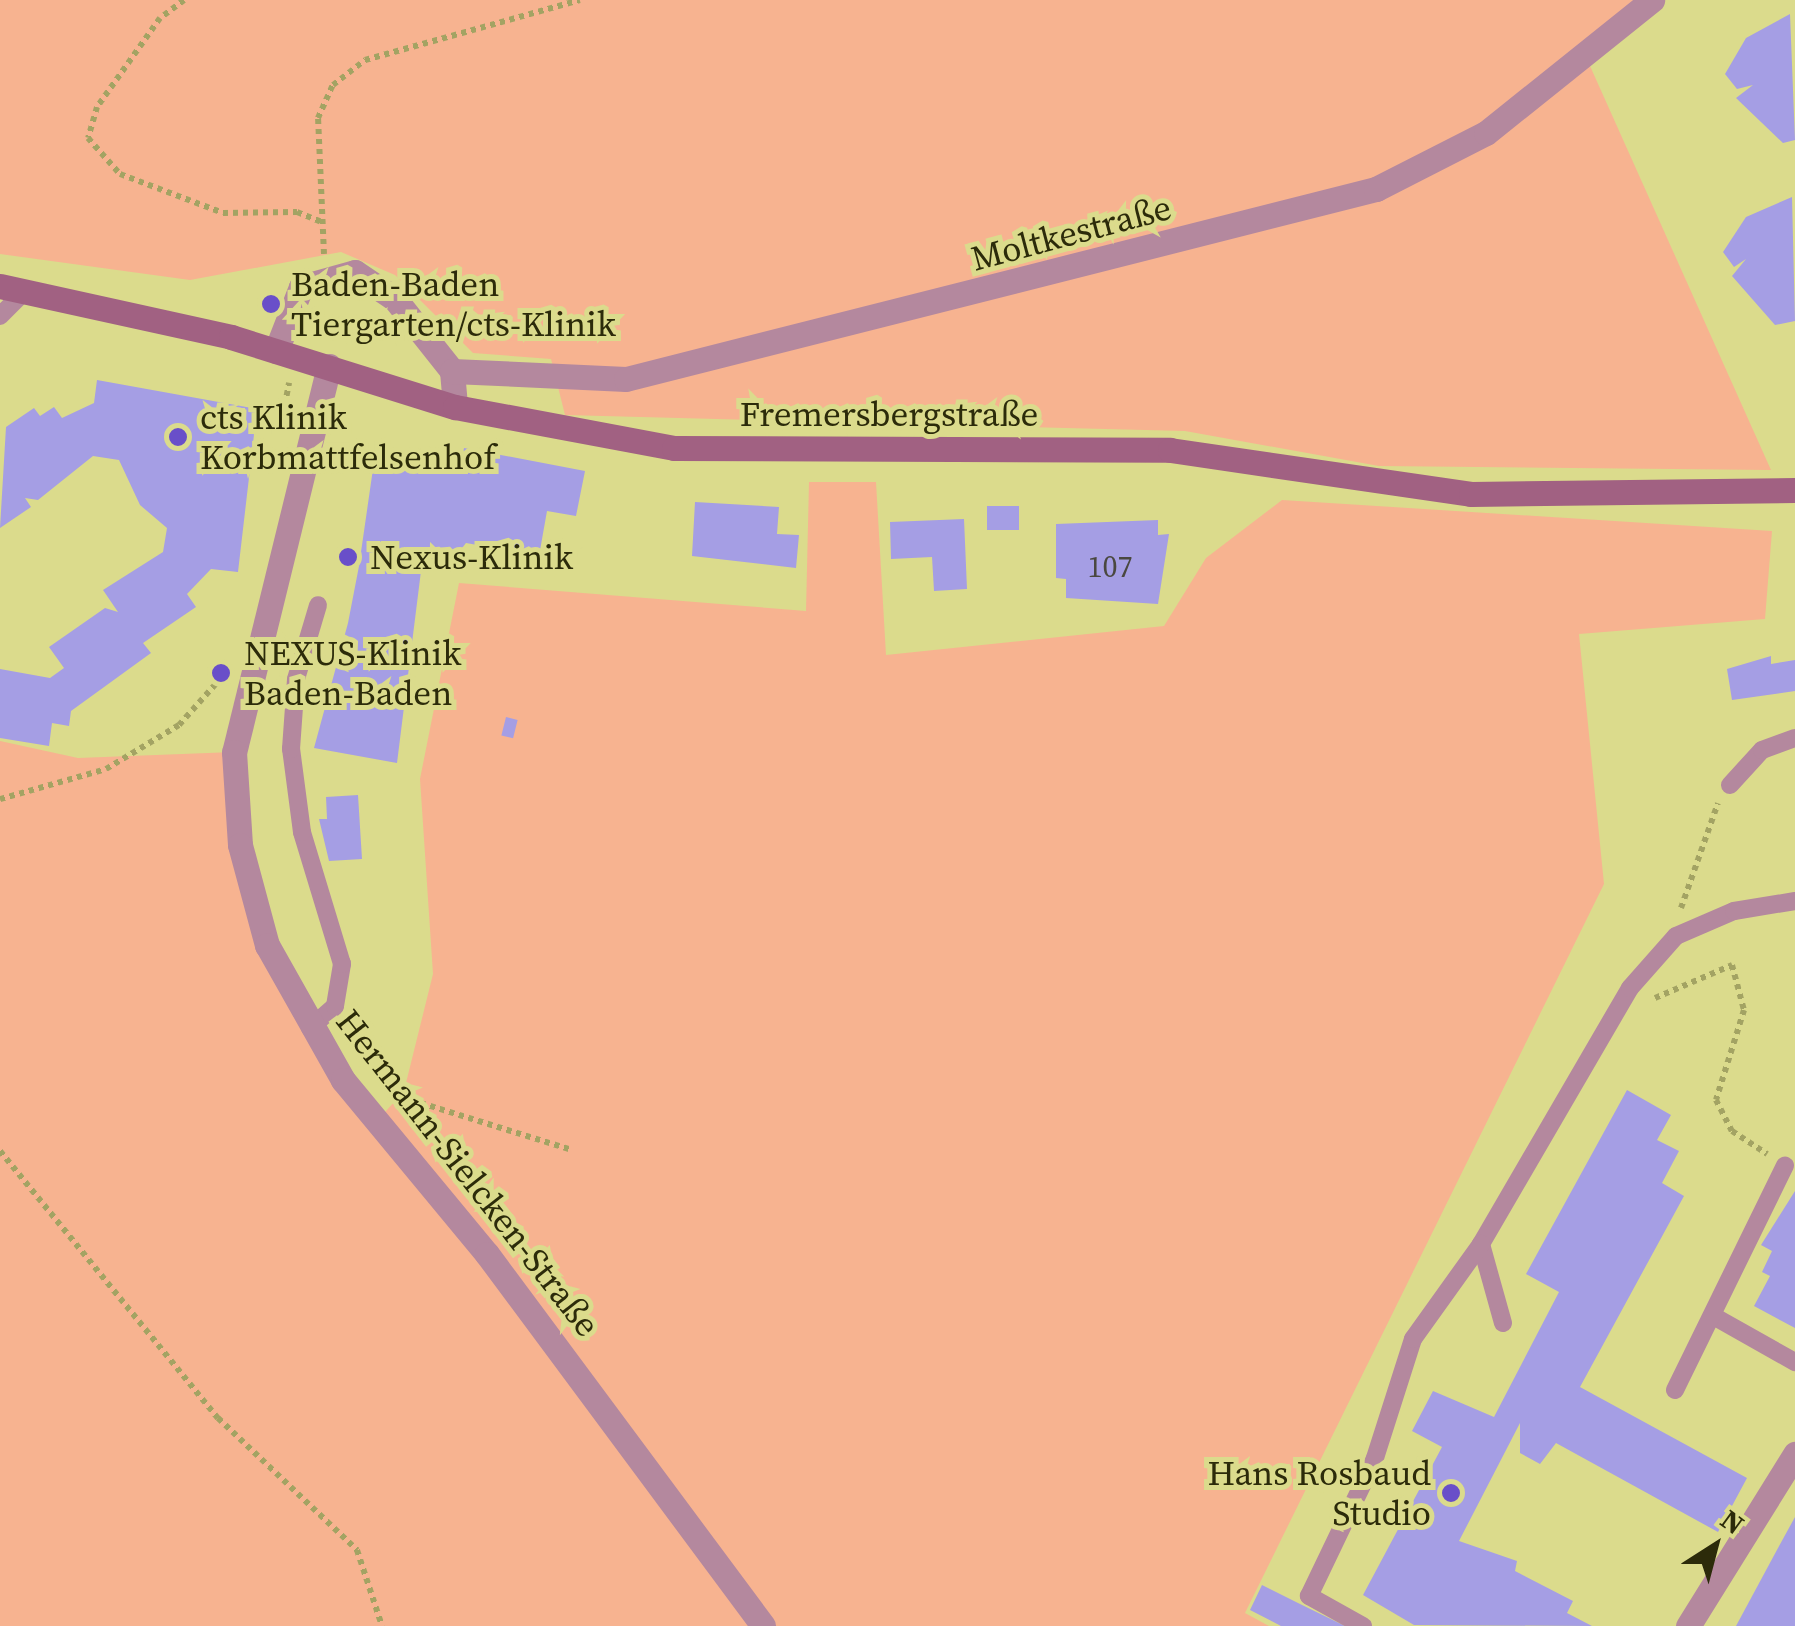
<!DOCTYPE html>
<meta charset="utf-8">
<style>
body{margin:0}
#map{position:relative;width:1795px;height:1626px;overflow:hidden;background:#dbdb8c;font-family:"Source Serif 4",serif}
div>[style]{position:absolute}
.green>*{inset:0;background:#f7b390}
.building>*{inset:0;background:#a59ee4;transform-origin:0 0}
.path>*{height:6px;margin-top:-3px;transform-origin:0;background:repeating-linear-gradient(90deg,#a3a363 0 5px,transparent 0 10px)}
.lane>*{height:18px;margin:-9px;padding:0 9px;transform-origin:9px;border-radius:9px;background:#b4889e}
.street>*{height:25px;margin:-12.5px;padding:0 12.5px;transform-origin:12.5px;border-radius:12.5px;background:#b4889e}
.secondary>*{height:25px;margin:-12.5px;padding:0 12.5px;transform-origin:12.5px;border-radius:12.5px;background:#a16182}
.dots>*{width:28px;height:28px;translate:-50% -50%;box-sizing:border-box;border:5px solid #dbdb8c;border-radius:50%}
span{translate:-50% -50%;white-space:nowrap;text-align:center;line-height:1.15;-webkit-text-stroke:10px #dbdb8c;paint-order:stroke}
.number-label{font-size:30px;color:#4a4840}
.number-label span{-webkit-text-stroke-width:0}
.street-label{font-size:35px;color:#2c2b0a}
.poi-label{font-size:35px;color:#2c2b0a}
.left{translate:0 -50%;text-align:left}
.right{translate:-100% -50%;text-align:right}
.north{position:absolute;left:1665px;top:1496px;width:100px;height:100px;-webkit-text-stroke:8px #dbdb8c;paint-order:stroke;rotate:36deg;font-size:28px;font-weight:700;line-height:40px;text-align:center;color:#2c2b0a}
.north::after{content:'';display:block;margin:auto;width:35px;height:45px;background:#2c2b0a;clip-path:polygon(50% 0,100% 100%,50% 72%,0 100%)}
</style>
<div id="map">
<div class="green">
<i style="clip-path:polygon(0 0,1652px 0,1586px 57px,1771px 470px,1379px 466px,1185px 431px,565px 415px,551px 359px,473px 353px,395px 275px,341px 252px,190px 280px,0 254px)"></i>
<i style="clip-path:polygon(809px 482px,876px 482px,886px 655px,1164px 626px,1206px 558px,1282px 500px,1772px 531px,1765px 619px,1579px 634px,1604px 884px,1245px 1613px,1269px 1626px,0 1626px,0 741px,78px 758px,234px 752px,251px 893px,377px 1121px,404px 1091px,433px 974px,420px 779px,459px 583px,806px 611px)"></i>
</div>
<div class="building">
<i style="clip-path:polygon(1790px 14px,1795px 140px,1783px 143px,1736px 98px,1753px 85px,1737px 89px,1725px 74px,1746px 38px)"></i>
<i style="clip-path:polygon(1792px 197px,1795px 321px,1775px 325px,1732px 276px,1746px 259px,1734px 267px,1723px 252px,1746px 217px)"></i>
<i style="clip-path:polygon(97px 380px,257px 409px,238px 572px,211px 569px,187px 594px,196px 607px,143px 643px,151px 653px,71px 711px,69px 726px,52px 723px,49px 746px,0 738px,0 669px,50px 678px,64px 668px,49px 647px,105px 608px,118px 612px,103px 590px,163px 552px,167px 528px,140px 505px,119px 460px,93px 456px,38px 500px,25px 498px,31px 507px,0 528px,6px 427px,34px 408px,40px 416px,54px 407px,62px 418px,94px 403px)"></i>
<i style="clip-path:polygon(376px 448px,461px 463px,464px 448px,585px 471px,576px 516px,547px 511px,539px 556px,466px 543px,447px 567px,422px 563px,397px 763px,314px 748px,348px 623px,359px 566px,346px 564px,349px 550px,361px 552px)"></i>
<i style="clip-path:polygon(695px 502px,779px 507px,777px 534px,799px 535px,796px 568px,692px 556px)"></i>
<i style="left:1019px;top:506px;width:24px;height:32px;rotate:90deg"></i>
<i style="clip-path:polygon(964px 519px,967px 589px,934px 591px,932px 557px,891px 559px,890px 522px)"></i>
<i style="clip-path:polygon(1158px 520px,1158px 535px,1169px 534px,1158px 604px,1066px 598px,1066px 579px,1056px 578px,1056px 524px)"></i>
<i style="clip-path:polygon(1771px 656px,1771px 664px,1795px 660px,1795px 691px,1732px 700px,1727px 669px)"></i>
<i style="left:506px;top:717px;width:12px;height:19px;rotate:14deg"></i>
<i style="clip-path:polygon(358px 795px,362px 859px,329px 861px,319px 819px,327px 819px,326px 797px)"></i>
<i style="clip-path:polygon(1627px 1090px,1671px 1115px,1657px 1140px,1679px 1151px,1662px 1183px,1684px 1196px,1580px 1387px,1747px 1478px,1718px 1532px,1556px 1443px,1540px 1464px,1520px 1453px,1520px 1423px,1459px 1541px,1517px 1561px,1515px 1571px,1573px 1601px,1567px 1613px,1592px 1626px,1414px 1625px,1363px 1595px,1442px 1447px,1412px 1431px,1433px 1391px,1494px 1417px,1559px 1292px,1526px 1274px)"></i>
<i style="clip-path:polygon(1795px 1191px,1795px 1328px,1754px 1306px,1770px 1276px,1762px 1272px,1772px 1251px,1761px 1245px)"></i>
<i style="clip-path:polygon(1795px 1517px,1795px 1626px,1736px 1626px,1778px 1548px)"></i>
<i style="clip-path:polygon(1262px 1585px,1298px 1603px,1345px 1626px,1281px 1626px,1250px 1610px)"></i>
</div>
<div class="path">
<i style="left:184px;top:0;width:30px;rotate:143deg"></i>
<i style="left:160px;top:18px;width:109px;rotate:125.3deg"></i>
<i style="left:97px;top:107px;width:32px;rotate:106deg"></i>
<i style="left:88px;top:138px;width:48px;rotate:48.4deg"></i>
<i style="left:120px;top:174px;width:110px;rotate:20.7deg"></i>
<i style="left:223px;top:213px;width:74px;rotate:-0.8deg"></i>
<i style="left:297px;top:212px;width:27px;rotate:22deg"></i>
<i style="left:324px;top:254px;width:136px;rotate:-92.5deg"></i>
<i style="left:318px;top:118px;width:36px;rotate:-66deg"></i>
<i style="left:333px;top:85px;width:41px;rotate:-38deg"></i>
<i style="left:365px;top:60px;width:223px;rotate:-15.6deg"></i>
<i style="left:281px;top:425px;width:43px;rotate:-79.2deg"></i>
<i style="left:0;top:799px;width:110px;rotate:-15.8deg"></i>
<i style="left:106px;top:769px;width:85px;rotate:-31.1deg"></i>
<i style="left:179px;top:725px;width:63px;rotate:-48.2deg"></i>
<i style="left:1681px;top:908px;width:111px;rotate:-70.6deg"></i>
<i style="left:1655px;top:998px;width:84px;rotate:-23.2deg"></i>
<i style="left:1732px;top:965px;width:47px;rotate:75.1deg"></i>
<i style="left:1744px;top:1010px;width:94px;rotate:107.3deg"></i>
<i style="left:1716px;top:1100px;width:35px;rotate:63deg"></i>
<i style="left:1732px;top:1131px;width:42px;rotate:33.3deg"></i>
<i style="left:392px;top:1094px;width:189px;rotate:17.3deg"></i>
<i style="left:0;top:1151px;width:345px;rotate:50.8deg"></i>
<i style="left:218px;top:1418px;width:192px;rotate:43.5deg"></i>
<i style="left:357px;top:1550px;width:80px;rotate:71.8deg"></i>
</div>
<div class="lane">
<i style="left:0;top:316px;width:35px;rotate:-45deg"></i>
<i style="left:1730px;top:785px;width:47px;rotate:-47.6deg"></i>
<i style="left:1762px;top:750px;width:35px;rotate:-20deg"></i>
<i style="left:310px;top:1028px;width:33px;rotate:-41deg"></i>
<i style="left:335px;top:1006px;width:43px;rotate:-80.5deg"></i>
<i style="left:342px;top:964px;width:138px;rotate:-106.9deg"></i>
<i style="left:302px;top:832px;width:84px;rotate:-97.5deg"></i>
<i style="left:291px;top:749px;width:70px;rotate:-85.9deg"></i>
<i style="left:296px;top:679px;width:77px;rotate:-73.4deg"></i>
<i style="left:1715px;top:1317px;width:92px;rotate:29.4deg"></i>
<i style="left:1503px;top:1323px;width:82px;rotate:-105.6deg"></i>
<i style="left:1481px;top:1244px;width:296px;rotate:-59.8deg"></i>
<i style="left:1630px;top:988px;width:69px;rotate:-48.5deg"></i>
<i style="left:1676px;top:936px;width:63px;rotate:-23.3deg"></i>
<i style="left:1734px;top:911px;width:62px;rotate:-9.3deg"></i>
<i style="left:1675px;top:1390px;width:250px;rotate:-63.9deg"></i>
<i style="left:1363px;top:1626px;width:62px;rotate:-150.9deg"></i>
<i style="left:1309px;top:1596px;width:153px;rotate:-64.4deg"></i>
<i style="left:1375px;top:1458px;width:125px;rotate:-72.3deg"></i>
<i style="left:1413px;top:1339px;width:117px;rotate:-54.4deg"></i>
</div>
<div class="street">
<i style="left:276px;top:351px;width:69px;rotate:-68.7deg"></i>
<i style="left:301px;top:287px;width:56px;rotate:-15.5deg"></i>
<i style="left:355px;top:272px;width:48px;rotate:34deg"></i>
<i style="left:395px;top:299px;width:92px;rotate:51.6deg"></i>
<i style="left:452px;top:371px;width:36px;rotate:85deg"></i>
<i style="left:329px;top:366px;width:398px;rotate:103.8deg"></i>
<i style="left:234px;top:752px;width:93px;rotate:86.3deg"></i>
<i style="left:240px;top:845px;width:104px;rotate:74.9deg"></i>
<i style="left:267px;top:945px;width:155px;rotate:60.6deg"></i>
<i style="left:343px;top:1080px;width:226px;rotate:50.4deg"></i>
<i style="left:487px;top:1254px;width:463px;rotate:53.4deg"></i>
<i style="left:452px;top:371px;width:174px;rotate:2.6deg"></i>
<i style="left:626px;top:379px;width:774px;rotate:-14.22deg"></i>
<i style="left:1376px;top:189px;width:123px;rotate:-27deg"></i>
<i style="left:1486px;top:133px;width:213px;rotate:-38.7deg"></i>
<i style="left:1688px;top:1626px;width:203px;rotate:-58.1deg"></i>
</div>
<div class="secondary">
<i style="left:0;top:286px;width:237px;rotate:12.4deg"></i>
<i style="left:231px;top:337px;width:235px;rotate:17.4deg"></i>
<i style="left:455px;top:407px;width:223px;rotate:10.6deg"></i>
<i style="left:674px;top:448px;width:496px;rotate:0.2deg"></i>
<i style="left:1170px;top:450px;width:304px;rotate:8.3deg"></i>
<i style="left:1471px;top:494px;width:324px;rotate:-0.7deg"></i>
</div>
<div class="dots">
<i style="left:271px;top:304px;background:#694fc9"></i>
<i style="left:178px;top:437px;background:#694fc9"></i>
<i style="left:348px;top:557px;background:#694fc9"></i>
<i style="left:221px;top:673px;background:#694fc9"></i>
<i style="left:1451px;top:1493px;background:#694fc9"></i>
</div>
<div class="number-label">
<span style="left:1110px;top:567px">107</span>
</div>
<div class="street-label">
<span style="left:1071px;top:233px;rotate:-15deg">Moltkestraße</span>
<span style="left:889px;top:414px">Fremersbergstraße</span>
<span style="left:468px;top:1173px;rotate:52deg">Hermann-Sielcken-Straße</span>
</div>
<div class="poi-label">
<span class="left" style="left:291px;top:304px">Baden-Baden<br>Tiergarten/cts-Klinik</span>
<span class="left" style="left:200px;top:437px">cts Klinik<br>Korbmattfelsenhof</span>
<span class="left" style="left:370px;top:557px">Nexus-Klinik</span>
<span class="left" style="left:244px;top:673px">NEXUS-Klinik<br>Baden-Baden</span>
<span class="right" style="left:1431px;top:1493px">Hans Rosbaud<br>Studio</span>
</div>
<div class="north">N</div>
</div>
